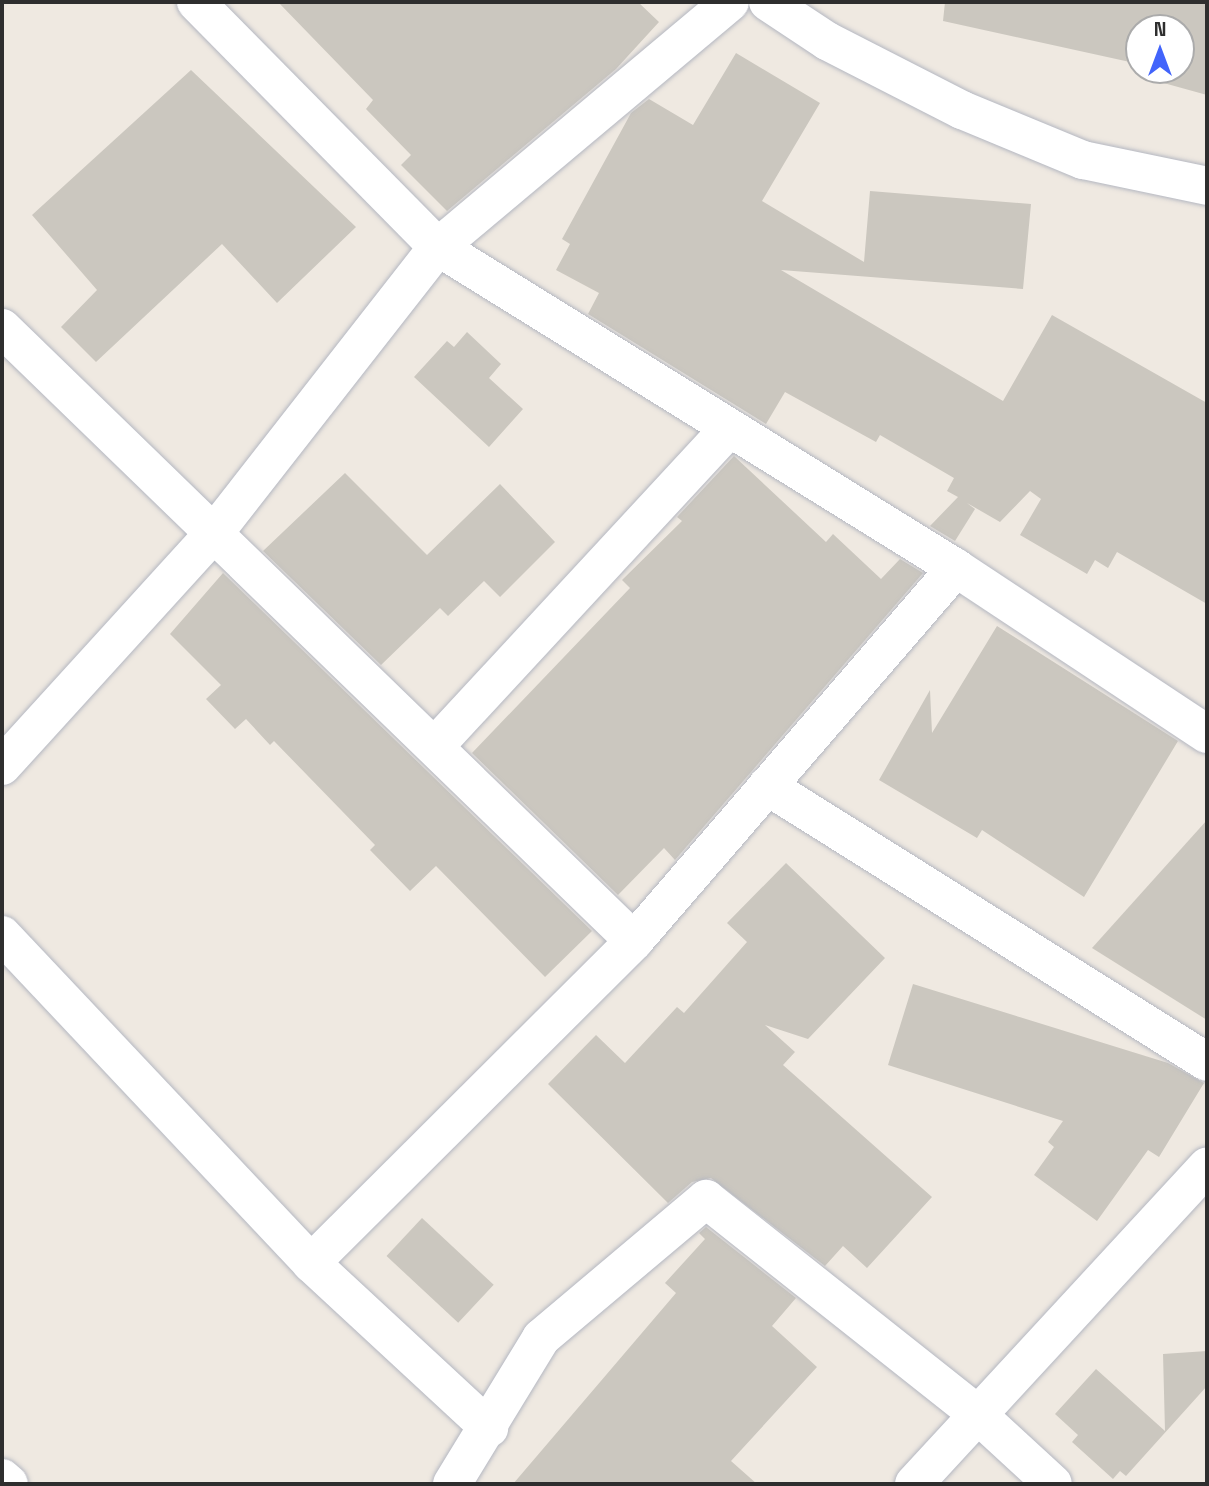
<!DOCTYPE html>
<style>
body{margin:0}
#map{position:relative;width:1209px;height:1486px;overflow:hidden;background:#efe9e1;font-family:"Space Grotesk",sans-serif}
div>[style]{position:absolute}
.building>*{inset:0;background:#cbc7bf;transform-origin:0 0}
.roads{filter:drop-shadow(0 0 2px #b4b7c1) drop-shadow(0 0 2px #b4b7c1)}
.minor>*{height:38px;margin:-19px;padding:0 19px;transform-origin:19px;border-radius:19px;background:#fff}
span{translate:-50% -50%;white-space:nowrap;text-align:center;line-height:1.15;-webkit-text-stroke:7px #fff;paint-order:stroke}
.frame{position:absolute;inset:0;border:4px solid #2e2e2e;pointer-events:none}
.north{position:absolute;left:1125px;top:14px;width:70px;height:70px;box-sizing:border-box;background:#fff;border:2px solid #ababab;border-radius:50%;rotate:0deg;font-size:19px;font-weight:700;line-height:28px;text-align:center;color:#2e2e2e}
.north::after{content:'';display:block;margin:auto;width:24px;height:32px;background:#4264fb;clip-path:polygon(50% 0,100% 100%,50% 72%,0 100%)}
</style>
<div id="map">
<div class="building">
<i style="clip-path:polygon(278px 2px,638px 2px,659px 22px,616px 69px,447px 211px,401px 165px,411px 155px,366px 109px,373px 100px)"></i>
<i style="clip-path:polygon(945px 2px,1207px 2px,1207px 95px,1142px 77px,1143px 70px,1181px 70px,1181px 28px,1139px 28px,1139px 64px,943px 21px)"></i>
<i style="clip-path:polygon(736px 53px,820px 103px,762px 201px,864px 262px,870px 191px,1031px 204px,1023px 289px,781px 270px,1003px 401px,1052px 315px,1207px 403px,1207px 604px,1117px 552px,1108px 568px,1095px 560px,1087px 574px,1020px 535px,1041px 499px,1030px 491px,1000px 522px,967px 503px,975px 509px,955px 541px,930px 526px,958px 497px,947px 491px,954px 478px,880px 435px,876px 442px,785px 392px,766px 424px,588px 314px,599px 293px,556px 270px,570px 244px,562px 239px,631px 113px,649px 99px,693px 125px)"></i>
<i style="clip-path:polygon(191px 70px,356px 227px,277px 303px,222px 244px,96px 362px,61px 327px,97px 290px,32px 215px)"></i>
<i style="clip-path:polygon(467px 332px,501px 364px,489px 378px,523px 409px,489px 447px,414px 377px,447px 341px,454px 347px)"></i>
<i style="clip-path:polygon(734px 456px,826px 542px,833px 534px,881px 579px,900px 559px,923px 573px,675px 860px,664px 848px,618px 895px,472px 753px,630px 588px,622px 580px,682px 521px,677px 517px)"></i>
<i style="clip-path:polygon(345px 473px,427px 555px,500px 484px,555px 542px,500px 597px,484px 581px,448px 616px,440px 608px,381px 665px,263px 551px)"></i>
<i style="clip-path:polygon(223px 573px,592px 931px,545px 977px,436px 866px,410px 891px,370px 850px,375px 845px,274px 741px,270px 745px,246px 719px,235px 729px,206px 699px,221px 685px,170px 634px)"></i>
<i style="clip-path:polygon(997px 626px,1178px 741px,1084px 897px,982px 830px,977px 838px,879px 780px,930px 690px,932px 733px)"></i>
<i style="clip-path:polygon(1207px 820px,1207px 1020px,1092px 948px)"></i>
<i style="clip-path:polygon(786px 863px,885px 958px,808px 1039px,765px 1025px,795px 1052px,783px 1065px,932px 1197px,867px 1268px,843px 1246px,825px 1266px,711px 1178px,692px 1182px,668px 1203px,548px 1084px,596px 1035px,625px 1063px,677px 1007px,684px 1013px,747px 942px,727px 923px)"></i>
<i style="clip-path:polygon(913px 984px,1168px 1063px,1204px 1083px,1159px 1157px,1148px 1150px,1097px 1221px,1034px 1175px,1054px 1147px,1048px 1142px,1063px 1121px,888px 1065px)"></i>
<i style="left:422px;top:1218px;width:98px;height:52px;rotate:43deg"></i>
<i style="clip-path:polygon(706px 1227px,796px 1298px,772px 1326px,817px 1367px,731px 1461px,757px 1484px,513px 1484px,676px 1293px,665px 1283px,705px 1239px,699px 1233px)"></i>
<i style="clip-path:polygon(1207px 1351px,1207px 1386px,1126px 1476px,1120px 1471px,1113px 1479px,1072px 1442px,1078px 1435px,1055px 1414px,1096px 1369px,1165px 1431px,1163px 1354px)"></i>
</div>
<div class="roads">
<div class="minor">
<i style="left:196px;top:2px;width:344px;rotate:45.4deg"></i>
<i style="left:438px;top:247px;width:609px;rotate:31.79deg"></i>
<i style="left:956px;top:568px;width:301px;rotate:33.5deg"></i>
<i style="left:768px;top:2px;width:71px;rotate:33.5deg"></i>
<i style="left:827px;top:41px;width:152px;rotate:27.1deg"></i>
<i style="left:962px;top:110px;width:131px;rotate:22.5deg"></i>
<i style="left:1083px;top:160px;width:127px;rotate:11.8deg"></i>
<i style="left:2px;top:328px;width:880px;rotate:44.13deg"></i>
<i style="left:435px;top:746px;width:432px;rotate:-47.2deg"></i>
<i style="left:2px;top:766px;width:316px;rotate:-47.7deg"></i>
<i style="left:215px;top:532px;width:362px;rotate:-52deg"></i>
<i style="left:438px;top:247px;width:381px;rotate:-40deg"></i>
<i style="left:767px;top:786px;width:519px;rotate:32.1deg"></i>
<i style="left:2px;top:935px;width:451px;rotate:46.7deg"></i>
<i style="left:311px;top:1263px;width:243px;rotate:42.8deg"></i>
<i style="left:311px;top:1263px;width:456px;rotate:-44.9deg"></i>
<i style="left:634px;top:941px;width:493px;rotate:-49.2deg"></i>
<i style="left:2px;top:1478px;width:9px;rotate:41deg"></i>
<i style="left:452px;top:1484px;width:171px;rotate:-58.6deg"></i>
<i style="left:541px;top:1338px;width:216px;rotate:-40.1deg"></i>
<i style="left:706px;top:1199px;width:346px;rotate:38.4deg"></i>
<i style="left:977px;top:1414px;width:103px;rotate:42.6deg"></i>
<i style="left:914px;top:1484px;width:432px;rotate:-47.3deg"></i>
</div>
</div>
<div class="frame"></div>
<div class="north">N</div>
</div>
